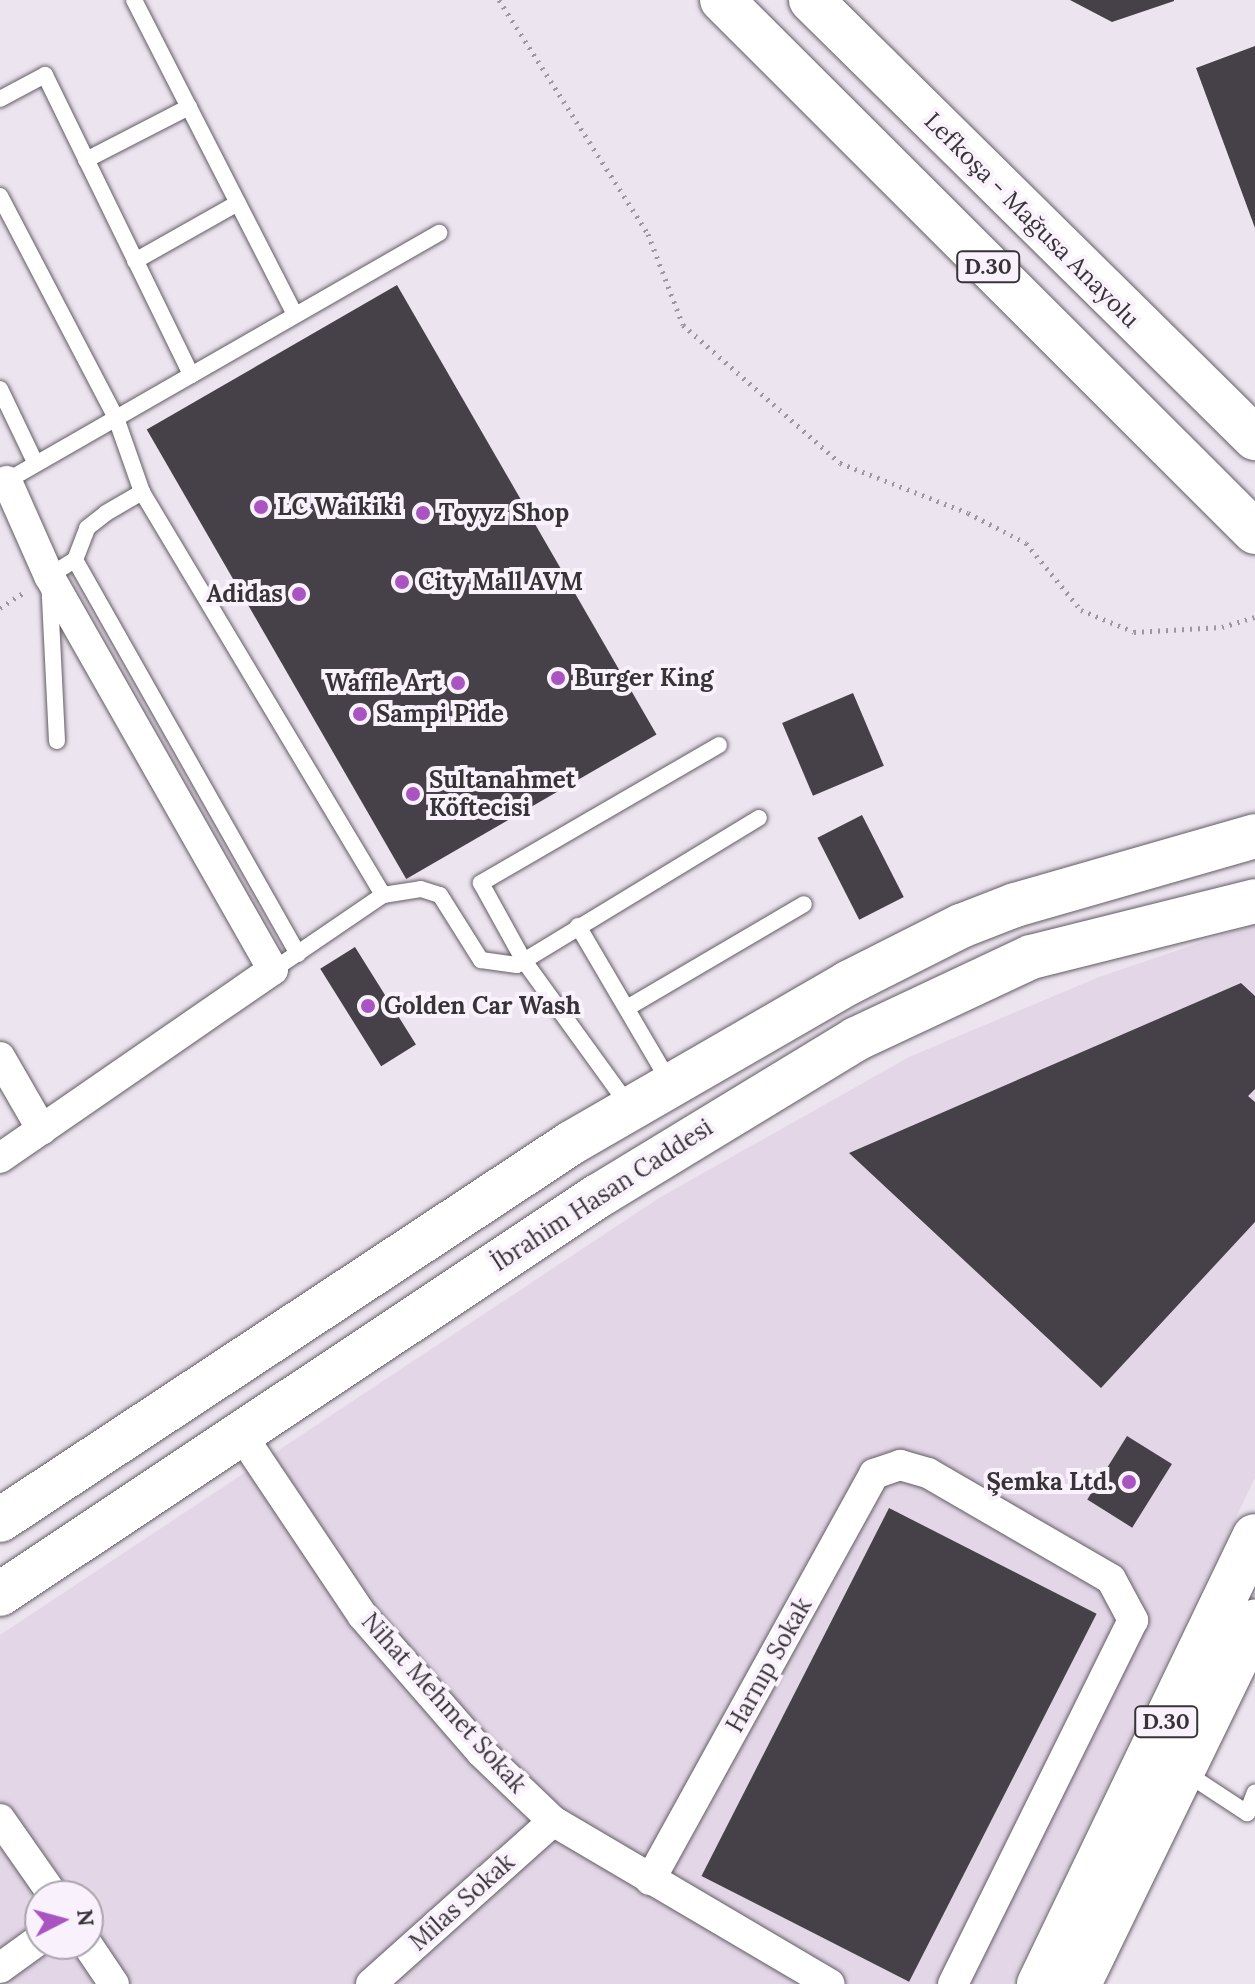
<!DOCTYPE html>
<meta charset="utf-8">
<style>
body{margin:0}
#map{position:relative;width:1255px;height:1984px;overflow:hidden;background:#ece4ee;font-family:Lora,serif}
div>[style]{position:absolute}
.built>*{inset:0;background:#e3d7e7}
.building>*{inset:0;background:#464048;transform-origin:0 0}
.path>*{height:5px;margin-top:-2.5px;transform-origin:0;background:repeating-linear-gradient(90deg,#9d979f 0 2px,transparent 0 8px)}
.roads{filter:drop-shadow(0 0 2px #635c65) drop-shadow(0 0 2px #635c65)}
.service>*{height:16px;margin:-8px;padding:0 8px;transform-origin:8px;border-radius:8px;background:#fff}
.minor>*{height:30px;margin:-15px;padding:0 15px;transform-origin:15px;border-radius:15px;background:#fff}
.secondary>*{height:44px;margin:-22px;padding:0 22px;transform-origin:22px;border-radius:22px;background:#fff}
.primary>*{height:44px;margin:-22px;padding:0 22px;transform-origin:22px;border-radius:22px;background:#fff}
.trunk>*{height:44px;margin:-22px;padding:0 22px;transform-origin:22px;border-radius:22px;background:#fff}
.dots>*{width:22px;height:22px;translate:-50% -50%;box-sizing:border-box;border:4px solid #f9f1fb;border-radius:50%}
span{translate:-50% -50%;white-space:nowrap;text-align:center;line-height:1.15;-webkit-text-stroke:8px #f9f1fb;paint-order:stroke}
.shield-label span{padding:2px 6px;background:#f9f1fb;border:2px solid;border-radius:6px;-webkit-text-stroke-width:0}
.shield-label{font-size:22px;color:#373438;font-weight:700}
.street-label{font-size:24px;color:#373438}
.poi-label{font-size:24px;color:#373438;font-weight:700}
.left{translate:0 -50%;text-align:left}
.right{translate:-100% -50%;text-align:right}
.north{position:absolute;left:24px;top:1880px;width:80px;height:80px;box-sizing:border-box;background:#f9f1fb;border:2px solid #aba5ad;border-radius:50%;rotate:84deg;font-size:22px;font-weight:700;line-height:32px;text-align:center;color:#373438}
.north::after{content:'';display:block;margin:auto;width:28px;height:36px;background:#aa54c2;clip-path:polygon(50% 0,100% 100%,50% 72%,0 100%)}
</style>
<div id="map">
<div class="built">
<i style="clip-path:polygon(evenodd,1255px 924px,1255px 1478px,1011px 1984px,0 1984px,0 1635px,659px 1198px,909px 1057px,1099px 977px,1255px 924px,40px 1896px,88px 1896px,88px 1944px,40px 1944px,40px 1896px)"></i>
</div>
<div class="building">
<i style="clip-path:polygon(1070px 0,1174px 0,1174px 1px,1112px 22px)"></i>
<i style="clip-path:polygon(1255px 46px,1255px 228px,1196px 68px)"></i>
<i style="left:397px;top:285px;width:519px;height:289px;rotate:60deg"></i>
<i style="left:853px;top:693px;width:79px;height:77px;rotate:67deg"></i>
<i style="left:862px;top:815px;width:92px;height:50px;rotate:63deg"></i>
<i style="left:355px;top:947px;width:115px;height:41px;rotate:58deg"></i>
<i style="clip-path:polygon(1241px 983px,1255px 996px,1255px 1089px,1248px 1096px,1255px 1102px,1255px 1222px,1101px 1388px,849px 1153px)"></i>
<i style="left:1127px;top:1436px;width:53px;height:75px;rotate:32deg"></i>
<i style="left:889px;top:1508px;width:233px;height:413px;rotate:27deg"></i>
</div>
<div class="path">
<i style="left:499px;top:0;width:277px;rotate:57.5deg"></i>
<i style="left:648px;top:234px;width:97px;rotate:69deg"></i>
<i style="left:683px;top:325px;width:209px;rotate:41.3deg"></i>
<i style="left:840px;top:463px;width:137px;rotate:21.3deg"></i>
<i style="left:968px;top:513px;width:65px;rotate:27.3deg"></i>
<i style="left:1026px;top:543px;width:87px;rotate:50.6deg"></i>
<i style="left:1081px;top:610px;width:57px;rotate:22.5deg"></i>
<i style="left:1134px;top:632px;width:88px;rotate:-3.3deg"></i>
<i style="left:1222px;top:627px;width:34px;rotate:-17deg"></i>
<i style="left:0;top:608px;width:30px;rotate:-33deg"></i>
</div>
<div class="roads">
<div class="service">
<i style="left:134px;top:0;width:351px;rotate:62.9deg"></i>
<i style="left:0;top:99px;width:51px;rotate:-28.1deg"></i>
<i style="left:45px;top:75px;width:334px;rotate:64deg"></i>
<i style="left:86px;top:160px;width:116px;rotate:-27.2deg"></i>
<i style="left:0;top:196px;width:250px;rotate:62.4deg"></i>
<i style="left:116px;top:418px;width:78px;rotate:70.6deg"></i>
<i style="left:135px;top:261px;width:118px;rotate:-29.4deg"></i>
<i style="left:0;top:389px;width:83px;rotate:64.4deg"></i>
<i style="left:3px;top:483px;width:503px;rotate:-29.83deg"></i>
<i style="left:57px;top:741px;width:165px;rotate:-92.8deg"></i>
<i style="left:49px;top:576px;width:31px;rotate:-32deg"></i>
<i style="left:578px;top:926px;width:182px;rotate:59.6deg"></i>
<i style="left:298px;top:954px;width:453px;rotate:-119.5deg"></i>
<i style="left:75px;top:560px;width:34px;rotate:-69deg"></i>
<i style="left:87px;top:528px;width:24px;rotate:-38deg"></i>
<i style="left:106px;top:513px;width:42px;rotate:-30.3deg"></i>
<i style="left:142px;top:492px;width:470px;rotate:59.1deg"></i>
<i style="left:273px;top:970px;width:133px;rotate:-34.3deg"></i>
<i style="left:383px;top:895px;width:38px;rotate:-9deg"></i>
<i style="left:421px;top:889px;width:20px;rotate:18deg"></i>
<i style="left:440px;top:895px;width:77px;rotate:57.8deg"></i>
<i style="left:481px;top:960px;width:36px;rotate:8deg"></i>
<i style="left:517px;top:965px;width:283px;rotate:-31.3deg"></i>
<i style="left:627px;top:1008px;width:205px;rotate:-30.4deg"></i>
<i style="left:629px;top:1106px;width:179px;rotate:-125.9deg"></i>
<i style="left:524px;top:961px;width:89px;rotate:-118.9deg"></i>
<i style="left:481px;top:883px;width:275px;rotate:-30.1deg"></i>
<i style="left:1183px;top:1771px;width:77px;rotate:33.3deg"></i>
<i style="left:1247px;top:1813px;width:22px;rotate:-69deg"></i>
</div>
<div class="minor">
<i style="left:0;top:1057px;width:84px;rotate:60.1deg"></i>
<i style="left:0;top:1158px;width:331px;rotate:-34.6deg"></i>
<i style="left:273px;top:970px;width:453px;rotate:-119.6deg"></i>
<i style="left:49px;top:576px;width:104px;rotate:-113.9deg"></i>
<i style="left:241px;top:1434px;width:218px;rotate:56.2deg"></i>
<i style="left:362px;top:1615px;width:181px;rotate:49deg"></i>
<i style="left:481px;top:1752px;width:100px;rotate:43.8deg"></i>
<i style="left:553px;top:1821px;width:321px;rotate:30.5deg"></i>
<i style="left:0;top:1819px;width:94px;rotate:55deg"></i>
<i style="left:650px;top:1880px;width:464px;rotate:-61.1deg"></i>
<i style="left:874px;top:1474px;width:28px;rotate:-19deg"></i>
<i style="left:900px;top:1465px;width:29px;rotate:16deg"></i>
<i style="left:928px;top:1473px;width:211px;rotate:30.1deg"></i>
<i style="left:1111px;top:1579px;width:47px;rotate:61.8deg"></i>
<i style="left:1133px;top:1620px;width:406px;rotate:116.3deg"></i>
<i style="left:87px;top:1944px;width:48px;rotate:56deg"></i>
<i style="left:0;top:1968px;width:49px;rotate:-35.9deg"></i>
<i style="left:371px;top:1984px;width:244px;rotate:-41.8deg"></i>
</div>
<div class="secondary">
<i style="left:0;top:1520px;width:684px;rotate:-33.43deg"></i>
<i style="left:571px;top:1143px;width:320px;rotate:-30deg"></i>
<i style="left:848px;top:983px;width:127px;rotate:-26.8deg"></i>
<i style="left:961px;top:926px;width:58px;rotate:-21.3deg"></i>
<i style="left:1015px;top:905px;width:250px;rotate:-16deg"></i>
<i style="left:0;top:1594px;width:718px;rotate:-33.65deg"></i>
<i style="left:598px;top:1196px;width:302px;rotate:-31.3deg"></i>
<i style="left:856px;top:1039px;width:193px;rotate:-25.1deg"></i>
<i style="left:1031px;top:957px;width:231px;rotate:-14deg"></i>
</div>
<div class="primary">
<i style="left:1039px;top:1984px;width:497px;rotate:-64.3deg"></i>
<i style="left:1079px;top:1984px;width:403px;rotate:-64.1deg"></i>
</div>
<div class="trunk">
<i style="left:722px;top:0;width:753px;rotate:44.95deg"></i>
<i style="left:811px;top:0;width:624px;rotate:44.61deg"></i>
</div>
</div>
<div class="dots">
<i style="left:261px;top:507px;background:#aa54c2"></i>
<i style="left:423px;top:513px;background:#aa54c2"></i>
<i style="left:402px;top:582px;background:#aa54c2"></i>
<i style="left:299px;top:594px;background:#aa54c2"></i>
<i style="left:558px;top:678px;background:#aa54c2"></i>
<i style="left:458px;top:683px;background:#aa54c2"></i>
<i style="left:360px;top:714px;background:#aa54c2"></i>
<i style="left:413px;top:794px;background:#aa54c2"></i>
<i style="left:368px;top:1006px;background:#aa54c2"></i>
<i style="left:1129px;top:1482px;background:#aa54c2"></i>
</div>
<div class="shield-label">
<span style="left:988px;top:267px">D.30</span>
<span style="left:1166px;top:1722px">D.30</span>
</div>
<div class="street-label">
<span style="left:1032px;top:220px;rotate:45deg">Lefkoşa - Mağusa Anayolu</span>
<span style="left:602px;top:1195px;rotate:-33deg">İbrahim Hasan Caddesi</span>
<span style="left:769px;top:1665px;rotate:-61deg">Harnıp Sokak</span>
<span style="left:444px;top:1703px;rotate:48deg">Nihat Mehmet Sokak</span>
<span style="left:462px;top:1902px;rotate:-42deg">Milas Sokak</span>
</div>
<div class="poi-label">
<span class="left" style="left:277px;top:507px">LC Waikiki</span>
<span class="left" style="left:439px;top:513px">Toyyz Shop</span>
<span class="left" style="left:418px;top:582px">City Mall AVM</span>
<span class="right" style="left:283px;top:594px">Adidas</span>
<span class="left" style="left:574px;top:678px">Burger King</span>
<span class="right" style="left:442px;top:683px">Waffle Art</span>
<span class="left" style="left:376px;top:714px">Sampi Pide</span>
<span class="left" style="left:429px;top:794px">Sultanahmet<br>Köftecisi</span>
<span class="left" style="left:384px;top:1006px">Golden Car Wash</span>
<span class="right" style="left:1113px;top:1482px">Şemka Ltd.</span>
</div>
<div class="north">N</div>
</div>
